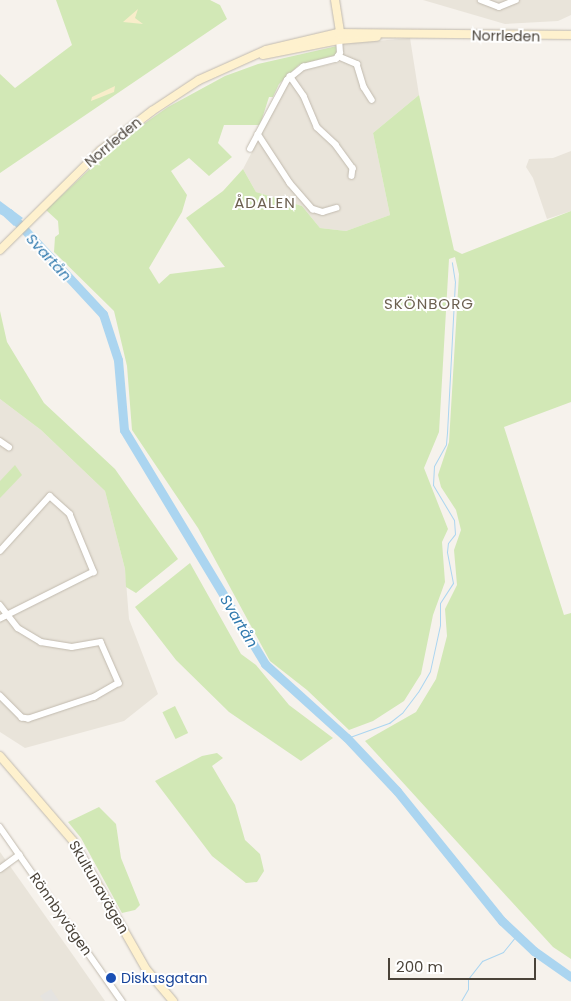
<!DOCTYPE html>
<meta charset="utf-8">
<style>
body{margin:0}
#map{position:relative;width:571px;height:1001px;overflow:hidden;background:#f6f2ec;font-family:Poppins,sans-serif}
div>[style]{position:absolute}
.residential>*{inset:0;background:#e9e4da}
.green>*{inset:0;background:#d2e8b6;transform-origin:0 0}
.sand>*{inset:0;background:#f8edca}
.parking>*{inset:0;background:#e5e3e0}
.water>*{inset:0;background:#abd5f0}
.stream>*{height:1px;margin:-0.5px;padding:0 0.5px;transform-origin:0.5px;border-radius:0.5px;background:#abd5f0}
.river>*{height:9px;margin:-4.5px;padding:0 4.5px;transform-origin:4.5px;border-radius:4.5px;background:#abd5f0}
.roads{filter:drop-shadow(0 0 1px #c1baae) drop-shadow(0 0 1px #c1baae)}
.street>*{height:5.5px;margin:-2.75px;padding:0 2.75px;transform-origin:2.75px;border-radius:2.75px;background:#fff}
.secondary>*{height:8px;margin:-4px;padding:0 4px;transform-origin:4px;border-radius:4px;background:#fef1ce}
.dots>*{width:14px;height:14px;translate:-50% -50%;box-sizing:border-box;border:2px solid #fff;border-radius:50%}
span{translate:-50% -50%;white-space:nowrap;text-align:center;line-height:1.15;-webkit-text-stroke:4px #fff;paint-order:stroke}
.street-label{font-size:14px;color:#4a4339}
.transit-label{font-size:14px;color:#164399}
.left{translate:0 -50%;text-align:left}
.neighbourhood-label{font-size:15px;color:#6d6151;letter-spacing:1px}
.water-label{font-size:15px;color:#317aae;font-style:italic}
.scale{position:absolute;left:388px;top:958px;width:148px;height:22px;box-sizing:border-box;border:2px solid #4a4339;border-top:0;padding-left:6px;font-size:15px;line-height:18px;white-space:nowrap;color:#4a4339;-webkit-text-stroke:4px #fff;paint-order:stroke}
</style>
<div id="map">
<div class="residential">
<i style="clip-path:polygon(423px 0,571px 0,571px 15px,558px 21px,505px 24px)"></i>
<i style="clip-path:polygon(410px 38px,419px 95px,373px 133px,390px 215px,346px 231px,320px 228px,302px 206px,256px 192px,243px 169px,288px 83px,301px 71px,340px 62px,343px 44px)"></i>
<i style="clip-path:polygon(571px 151px,571px 211px,547px 219px,533px 178px,526px 167px,529px 159px,553px 158px)"></i>
<i style="clip-path:polygon(0 399px,41px 430px,105px 491px,125px 569px,129px 619px,158px 694px,124px 721px,25px 748px,0 732px)"></i>
<i style="clip-path:polygon(0 852px,75px 958px,105px 1001px,0 1001px)"></i>
</div>
<div class="green">
<i style="clip-path:polygon(56px 0,210px 0,220px 5px,227px 19px,0 173px,0 74px,15px 88px,72px 45px)"></i>
<i style="clip-path:polygon(337px 46px,336px 55px,299px 65px,279px 84px,273px 97px,269px 97px,260px 125px,224px 125px,218px 143px,232px 157px,209px 176px,189px 158px,171px 171px,187px 195px,182px 212px,149px 268px,159px 284px,170px 274px,225px 267px,186px 218px,223px 191px,243px 169px,256px 192px,302px 206px,320px 228px,346px 231px,390px 215px,373px 133px,419px 95px,454px 250px,462px 254px,571px 211px,571px 402px,504px 427px,564px 615px,571px 613px,571px 959px,553px 947px,365px 741px,416px 712px,436px 679px,447px 636px,445px 609px,457px 585px,454px 550px,461px 530px,456px 510px,441px 487px,438px 475px,449px 442px,459px 274px,455px 257px,449px 259px,439px 432px,424px 468px,448px 529px,442px 542px,445px 582px,433px 615px,421px 674px,404px 701px,373px 721px,349px 730px,307px 690px,270px 661px,198px 528px,132px 430px,127px 366px,114px 311px,54px 252px,55px 237px,59px 234px,58px 221px,46px 210px,122px 139px,168px 107px,225px 76px,258px 64px)"></i>
<i style="clip-path:polygon(0 311px,7px 342px,44px 403px,115px 469px,178px 559px,136px 593px,126px 587px,125px 569px,105px 491px,41px 430px,0 399px)"></i>
<i style="clip-path:polygon(15px 465px,22px 475px,0 498px,0 481px)"></i>
<i style="clip-path:polygon(190px 563px,241px 654px,256px 665px,289px 705px,333px 738px,301px 761px,229px 712px,176px 660px,135px 607px)"></i>
<i style="left:175px;top:706px;width:30px;height:14px;rotate:64deg"></i>
<i style="clip-path:polygon(217px 753px,223px 758px,212px 766px,235px 805px,245px 840px,260px 854px,264px 871px,257px 882px,246px 883px,212px 856px,155px 781px,202px 756px)"></i>
<i style="clip-path:polygon(99px 807px,116px 824px,121px 858px,140px 905px,135px 910px,122px 913px,81px 838px,68px 822px)"></i>
</div>
<div class="sand">
<i style="clip-path:polygon(138px 9px,135px 18px,143px 24px,123px 22px)"></i>
<i style="clip-path:polygon(115px 86px,114px 92px,91px 101px,92px 97px)"></i>
</div>
<div class="parking">
<i style="clip-path:polygon(51px 989px,59px 1001px,44px 1001px,40px 996px)"></i>
</div>
<div class="water">
<i style="clip-path:polygon(0 201px,23px 218px,14px 226px,0 213px)"></i>
</div>
<div class="stream">
<i style="left:347px;top:738px;width:45px;rotate:-19.7deg"></i>
<i style="left:389px;top:723px;width:16px;rotate:-38deg"></i>
<i style="left:402px;top:713px;width:26px;rotate:-53deg"></i>
<i style="left:418px;top:692px;width:24px;rotate:-60deg"></i>
<i style="left:430px;top:671px;width:47px;rotate:-77.7deg"></i>
<i style="left:440px;top:625px;width:22px;rotate:-90deg"></i>
<i style="left:440px;top:603px;width:24px;rotate:-57deg"></i>
<i style="left:453px;top:583px;width:32px;rotate:-101deg"></i>
<i style="left:447px;top:552px;width:9px;rotate:-84deg"></i>
<i style="left:448px;top:543px;width:11px;rotate:-52deg"></i>
<i style="left:455px;top:534px;width:14px;rotate:-94deg"></i>
<i style="left:454px;top:520px;width:41px;rotate:-121deg"></i>
<i style="left:433px;top:485px;width:19px;rotate:-87deg"></i>
<i style="left:434px;top:466px;width:25px;rotate:-61deg"></i>
<i style="left:446px;top:444px;width:11px;rotate:-85deg"></i>
<i style="left:447px;top:433px;width:151px;rotate:-87deg"></i>
<i style="left:455px;top:282px;width:20px;rotate:-99deg"></i>
<i style="left:461px;top:1001px;width:14px;rotate:-60deg"></i>
<i style="left:468px;top:989px;width:10px;rotate:-90deg"></i>
<i style="left:468px;top:979px;width:23px;rotate:-52deg"></i>
<i style="left:482px;top:961px;width:23px;rotate:-23deg"></i>
<i style="left:503px;top:952px;width:22px;rotate:-51deg"></i>
</div>
<div class="river">
<i style="left:0;top:209px;width:10px;rotate:24deg"></i>
<i style="left:9px;top:213px;width:138px;rotate:47.1deg"></i>
<i style="left:103px;top:314px;width:48px;rotate:71.9deg"></i>
<i style="left:118px;top:360px;width:70px;rotate:85.1deg"></i>
<i style="left:124px;top:430px;width:273px;rotate:58.9deg"></i>
<i style="left:265px;top:664px;width:110px;rotate:42.1deg"></i>
<i style="left:347px;top:738px;width:73px;rotate:46.7deg"></i>
<i style="left:397px;top:791px;width:167px;rotate:51.1deg"></i>
<i style="left:502px;top:921px;width:44px;rotate:43.2deg"></i>
<i style="left:534px;top:951px;width:45px;rotate:35.1deg"></i>
</div>
<div class="roads">
<div class="street">
<i style="left:481px;top:0;width:19px;rotate:21deg"></i>
<i style="left:499px;top:7px;width:18px;rotate:-22deg"></i>
<i style="left:338px;top:56px;width:21px;rotate:23deg"></i>
<i style="left:357px;top:64px;width:24px;rotate:73deg"></i>
<i style="left:364px;top:87px;width:15px;rotate:58deg"></i>
<i style="left:290px;top:76px;width:24px;rotate:55deg"></i>
<i style="left:304px;top:96px;width:34px;rotate:67deg"></i>
<i style="left:317px;top:127px;width:26px;rotate:43deg"></i>
<i style="left:336px;top:145px;width:29px;rotate:54deg"></i>
<i style="left:353px;top:168px;width:8px;rotate:97deg"></i>
<i style="left:258px;top:134px;width:59px;rotate:56.9deg"></i>
<i style="left:290px;top:183px;width:35px;rotate:49deg"></i>
<i style="left:313px;top:209px;width:10px;rotate:17deg"></i>
<i style="left:323px;top:212px;width:14px;rotate:-17deg"></i>
<i style="left:250px;top:149px;width:78px;rotate:-61.8deg"></i>
<i style="left:287px;top:80px;width:21px;rotate:-39deg"></i>
<i style="left:303px;top:67px;width:34px;rotate:-14deg"></i>
<i style="left:336px;top:59px;width:7px;rotate:-56deg"></i>
<i style="left:340px;top:53px;width:13px;rotate:-94deg"></i>
<i style="left:0;top:441px;width:11px;rotate:34deg"></i>
<i style="left:0;top:551px;width:74px;rotate:-47.7deg"></i>
<i style="left:50px;top:496px;width:27px;rotate:42deg"></i>
<i style="left:70px;top:514px;width:63px;rotate:67.5deg"></i>
<i style="left:94px;top:572px;width:105px;rotate:153.4deg"></i>
<i style="left:0;top:605px;width:29px;rotate:52deg"></i>
<i style="left:18px;top:628px;width:27px;rotate:31deg"></i>
<i style="left:41px;top:642px;width:31px;rotate:9deg"></i>
<i style="left:72px;top:647px;width:29px;rotate:-10deg"></i>
<i style="left:101px;top:642px;width:45px;rotate:66.3deg"></i>
<i style="left:119px;top:683px;width:28px;rotate:150deg"></i>
<i style="left:95px;top:697px;width:70px;rotate:161.6deg"></i>
<i style="left:29px;top:719px;width:7px;rotate:-172deg"></i>
<i style="left:22px;top:718px;width:31px;rotate:-135deg"></i>
<i style="left:0;top:827px;width:213px;rotate:55deg"></i>
<i style="left:0;top:869px;width:24px;rotate:-36deg"></i>
</div>
<div class="secondary">
<i style="left:335px;top:0;width:36px;rotate:81deg"></i>
<i style="left:263px;top:55px;width:77px;rotate:-11.2deg"></i>
<i style="left:339px;top:40px;width:38px;rotate:-5deg"></i>
<i style="left:0;top:250px;width:141px;rotate:-44.7deg"></i>
<i style="left:100px;top:151px;width:66px;rotate:-37.6deg"></i>
<i style="left:152px;top:111px;width:56px;rotate:-33.4deg"></i>
<i style="left:199px;top:80px;width:73px;rotate:-24.1deg"></i>
<i style="left:266px;top:50px;width:74px;rotate:-13.3deg"></i>
<i style="left:338px;top:33px;width:233px;rotate:0.5deg"></i>
<i style="left:0;top:756px;width:112px;rotate:49.3deg"></i>
<i style="left:73px;top:841px;width:147px;rotate:60.3deg"></i>
<i style="left:146px;top:969px;width:42px;rotate:49.8deg"></i>
</div>
</div>
<div class="dots">
<i style="left:111px;top:978px;background:#1a4fb4"></i>
</div>
<div class="street-label">
<span style="left:506px;top:36px;rotate:1deg">Norrleden</span>
<span style="left:113px;top:142px;rotate:-40deg">Norrleden</span>
<span style="left:99px;top:887px;rotate:60deg">Skultunavägen</span>
<span style="left:61px;top:914px;rotate:55deg">Rönnbyvägen</span>
</div>
<div class="transit-label">
<span class="left" style="left:121px;top:978px">Diskusgatan</span>
</div>
<div class="neighbourhood-label">
<span style="left:265px;top:203px">ÅDALEN</span>
<span style="left:429px;top:304px">SKÖNBORG</span>
</div>
<div class="water-label">
<span style="left:49px;top:257px;rotate:47deg">Svartån</span>
<span style="left:239px;top:621px;rotate:59deg">Svartån</span>
</div>
<div class="scale">200 m</div>
</div>
